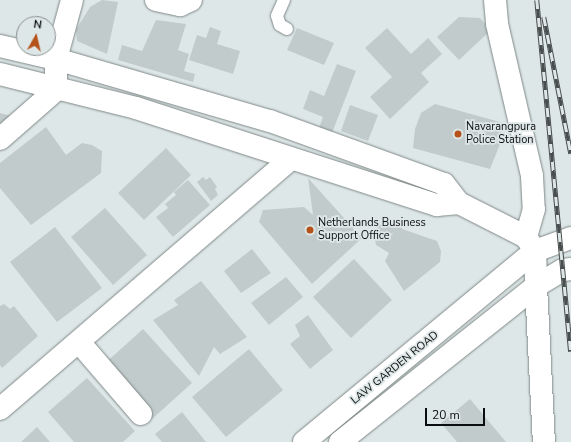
<!DOCTYPE html>
<html>
<head>
<meta charset="utf-8">
<style>
	body { margin:0 }
	#map { position:relative; width:571px; height:442px; overflow:hidden; background:#dee7e7; font-family:"Nunito Sans",sans-serif }
	div>[style] { position:absolute }
	[style*='--x'] { left:calc(var(--x)*1px); top:calc(var(--y)*1px); width:calc(var(--w)*1px); rotate:calc(var(--a)*1deg) }
	.building>* { inset:0; background:#c2cbcb }
	.roads { filter:drop-shadow(0 0 1px #7f8887) drop-shadow(0 0 1px #7f8887) }
	.service>* { height:12px; margin:-6px; padding:0 6px; transform-origin:6px; border-radius:6px; background:#fff }
	.minor>* { height:22px; margin:-11px; padding:0 11px; transform-origin:11px; border-radius:11px; background:#fff }
	.tertiary>* { height:22px; margin:-11px; padding:0 11px; transform-origin:11px; border-radius:11px; background:#fff }
	.secondary>* { height:22px; margin:-11px; padding:0 11px; transform-origin:11px; border-radius:11px; background:#fff }
	.rail>* { height:4.5px; margin-top:-2.25px; transform-origin:0; background:repeating-linear-gradient(90deg,#dee7e7 0 9px,#484d4d 0 18px); box-sizing:border-box; border-block:1px solid #484d4d }
	.dots>* { width:11px; height:11px; translate:-50% -50%; box-sizing:border-box; border:2px solid #dee7e7; border-radius:50% }
	span { translate:-50% -50%; white-space:nowrap; text-align:center; line-height:1.15; -webkit-text-stroke:3.5px #dee7e7; paint-order:stroke }
	.poi-label { font-size:11px; color:#0b0e0e }
	.left { translate:0 -50%; text-align:left }
	.street-label { font-size:11px; color:#0b0e0e }
	.north { position:absolute; left:16px; top:16px; width:40px; height:40px; box-sizing:border-box; background:#dee7e7; border:1px solid #8a9090; border-radius:50%; rotate:8deg; font-size:11px; font-weight:700; line-height:16px; text-align:center; color:#0b0e0e }
	.north::after { content:''; display:block; margin:auto; width:14px; height:18px; background:#b5521a; clip-path:polygon(50% 0,100% 100%,50% 72%,0 100%) }
	.scale { position:absolute; left:425px; top:408px; width:60px; height:18px; box-sizing:border-box; border:2px solid #0b0e0e; border-top:0; padding-left:5px; font-size:12px; line-height:14px; white-space:nowrap; color:#0b0e0e; -webkit-text-stroke:3px #dee7e7; paint-order:stroke }
</style>
</head>
<body>
<div id="map">
	<div class="building">
		<i style="clip-path:polygon(102px 0,118px 2px,107px 54px,77px 41px,76px 30px,90px 7px)"></i>
		<i style="clip-path:polygon(459px 17px,480px 18px,491px 30px,459px 60px,437px 37px)"></i>
		<i style="clip-path:polygon(156px 20px,186px 24px,178px 50px,189px 54px,184px 71px,195px 74px,193px 82px,118px 60px,122px 45px,142px 51px)"></i>
		<i style="clip-path:polygon(210px 27px,221px 31px,217px 44px,240px 51px,233px 74px,189px 60px,197px 35px,206px 38px)"></i>
		<i style="clip-path:polygon(297px 28px,334px 43px,324px 65px,287px 50px)"></i>
		<i style="clip-path:polygon(387px 28px,411px 54px,428px 38px,442px 54px,421px 73px,429px 82px,390px 119px,370px 97px,392px 77px,365px 48px)"></i>
		<i style="clip-path:polygon(337px 64px,356px 71px,332px 133px,319px 128px,323px 117px,303px 109px,310px 90px,324px 96px)"></i>
		<i style="clip-path:polygon(435px 104px,500px 122px,502px 139px,490px 169px,413px 148px,415px 129px,421px 113px)"></i>
		<i style="clip-path:polygon(350px 105px,378px 115px,368px 141px,341px 131px)"></i>
		<i style="clip-path:polygon(0 113px,15px 117px,0 131px)"></i>
		<i style="clip-path:polygon(46px 127px,66px 155px,82px 143px,92px 145px,102px 151px,101px 173px,31px 225px,0 188px,0 163px)"></i>
		<i style="clip-path:polygon(166px 148px,191px 175px,144px 220px,118px 193px)"></i>
		<i style="clip-path:polygon(203px 177px,206px 180px,210px 177px,217px 187px,215px 189px,218px 195px,211px 201px,197px 182px)"></i>
		<i style="clip-path:polygon(308px 178px,362px 238px,312px 284px,259px 222px,263px 210px,304px 207px,313px 215px)"></i>
		<i style="clip-path:polygon(188px 180px,210px 205px,173px 237px,156px 217px,168px 208px,165px 204px,176px 195px,174px 192px)"></i>
		<i style="clip-path:polygon(105px 208px,147px 255px,113px 285px,71px 237px)"></i>
		<i style="clip-path:polygon(383px 223px,402px 225px,402px 229px,437px 241px,441px 251px,440px 262px,404px 291px,385px 261px,389px 253px,376px 245px,374px 235px,377px 227px)"></i>
		<i style="clip-path:polygon(55px 227px,102px 288px,57px 322px,10px 262px)"></i>
		<i style="clip-path:polygon(252px 249px,271px 273px,241px 293px,224px 271px)"></i>
		<i style="clip-path:polygon(354px 259px,392px 300px,351px 338px,313px 297px)"></i>
		<i style="clip-path:polygon(286px 277px,303px 297px,269px 325px,251px 303px)"></i>
		<i style="clip-path:polygon(201px 281px,247px 337px,220px 354px,214px 347px,199px 376px,153px 320px,178px 305px,174px 300px)"></i>
		<i style="clip-path:polygon(4px 304px,10px 309px,14px 306px,38px 336px,2px 368px,0 365px,0 306px)"></i>
		<i style="clip-path:polygon(308px 315px,333px 350px,310px 369px,290px 344px,300px 336px,295px 325px)"></i>
		<i style="clip-path:polygon(143px 329px,192px 383px,152px 419px,103px 365px)"></i>
		<i style="clip-path:polygon(249px 349px,283px 390px,226px 437px,192px 397px)"></i>
		<i style="clip-path:polygon(87px 378px,135px 431px,123px 442px,74px 442px,48px 412px)"></i>
		<i style="clip-path:polygon(470px 399px,506px 442px,457px 442px,441px 423px)"></i>
		<i style="clip-path:polygon(182px 412px,206px 442px,162px 442px,155px 434px)"></i>
		<i style="clip-path:polygon(37px 427px,50px 442px,21px 442px)"></i>
	</div>
	<div class="roads">
		<div class="service">
			<i style="--x:284;--y:0;--w:17;--a:114"></i>
			<i style="--x:277;--y:16;--w:9;--a:72"></i>
			<i style="--x:280;--y:25;--w:8;--a:30"></i>
		</div>
		<div class="minor">
			<i style="--x:156;--y:0;--w:25;--a:12"></i>
			<i style="--x:180;--y:5;--w:12;--a:-24"></i>
			<i style="--x:0;--y:139;--w:74;--a:-41.2"></i>
			<i style="--x:56;--y:90;--w:31;--a:-90"></i>
			<i style="--x:56;--y:59;--w:61;--a:-74.8"></i>
			<i style="--x:79;--y:342;--w:95;--a:49.3"></i>
			<i style="--x:0;--y:409;--w:384;--a:-40.7"></i>
		</div>
		<div class="tertiary">
			<i style="--x:495;--y:0;--w:24;--a:85"></i>
			<i style="--x:497;--y:24;--w:156;--a:77"></i>
			<i style="--x:532;--y:176;--w:33;--a:87"></i>
			<i style="--x:534;--y:209;--w:29;--a:106"></i>
			<i style="--x:536;--y:286;--w:156;--a:87.1"></i>
		</div>
		<div class="secondary">
			<i style="--x:0;--y:46;--w:57;--a:13.1"></i>
			<i style="--x:56;--y:59;--w:223;--a:16.2"></i>
			<i style="--x:270;--y:121;--w:185;--a:19.9"></i>
			<i style="--x:444;--y:184;--w:24;--a:52"></i>
			<i style="--x:459;--y:203;--w:75;--a:26.9"></i>
			<i style="--x:526;--y:237;--w:17;--a:57"></i>
			<i style="--x:535;--y:251;--w:35;--a:88"></i>
			<i style="--x:0;--y:74;--w:140;--a:14"></i>
			<i style="--x:136;--y:108;--w:316;--a:17.9"></i>
			<i style="--x:437;--y:205;--w:22;--a:-5"></i>
			<i style="--x:304;--y:442;--w:300;--a:-39.6"></i>
			<i style="--x:535;--y:251;--w:38;--a:-20"></i>
			<i style="--x:340;--y:442;--w:251;--a:-38.5"></i>
			<i style="--x:536;--y:286;--w:31;--a:-31"></i>
			<i style="--x:563;--y:270;--w:8;--a:-7"></i>
		</div>
	</div>
	<div class="rail">
		<i style="--x:537;--y:0;--w:353;--a:84.5"></i>
		<i style="--x:544;--y:17;--w:139;--a:78.8"></i>
	</div>
	<div class="dots">
		<i style="left:458px;top:134px;background:#b5521a"></i>
		<i style="left:310px;top:230px;background:#b5521a"></i>
	</div>
	<div class="poi-label">
		<span class="left" style="left:466px;top:134px">Navarangpura<br>Police Station</span>
		<span class="left" style="left:318px;top:230px">Netherlands Business<br>Support Office</span>
	</div>
	<div class="street-label">
		<span style="left:395px;top:368px;rotate:-39deg">LAW GARDEN ROAD</span>
	</div>
	<div class="north">N</div>
	<div class="scale">20 m</div>
</div>
</body>
</html>
